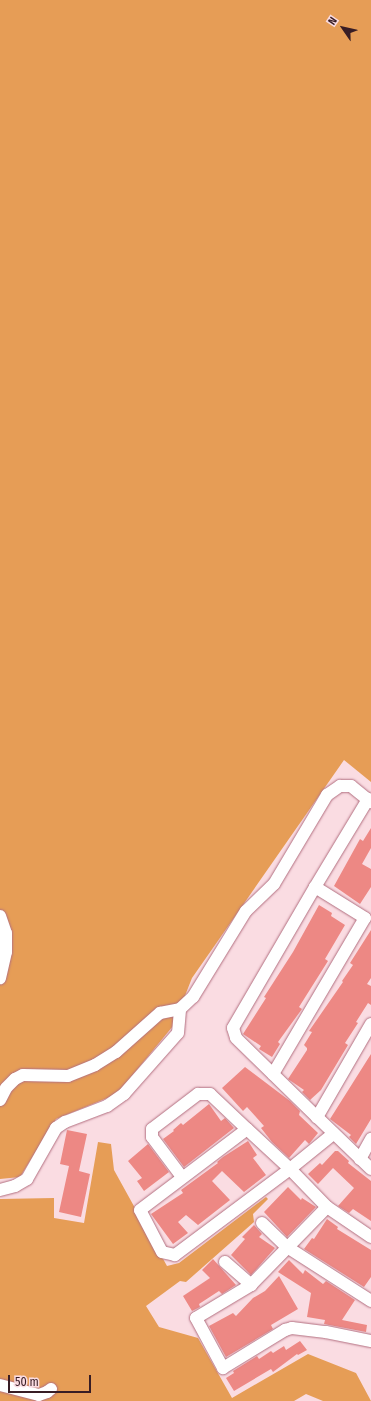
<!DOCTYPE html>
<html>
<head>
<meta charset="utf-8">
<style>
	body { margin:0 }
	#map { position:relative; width:371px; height:1401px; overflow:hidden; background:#fadce2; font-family:"Fira Sans Condensed",sans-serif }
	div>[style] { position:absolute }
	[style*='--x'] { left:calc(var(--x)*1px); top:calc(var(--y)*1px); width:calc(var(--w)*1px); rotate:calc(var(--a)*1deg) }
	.forest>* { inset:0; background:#e69d56 }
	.building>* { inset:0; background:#ed8884 }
	.roads { filter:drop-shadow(0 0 1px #b26f80) drop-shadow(0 0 1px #b26f80) }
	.minor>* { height:12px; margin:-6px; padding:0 6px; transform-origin:6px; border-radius:6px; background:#fff }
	span { translate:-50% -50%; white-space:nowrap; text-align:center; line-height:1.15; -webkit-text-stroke:3px #fadce2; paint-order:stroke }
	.north { position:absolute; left:323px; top:8px; width:40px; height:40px; -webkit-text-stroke:3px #fadce2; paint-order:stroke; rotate:304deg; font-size:11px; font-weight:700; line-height:16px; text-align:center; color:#381d25 }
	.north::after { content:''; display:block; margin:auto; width:14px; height:18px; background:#381d25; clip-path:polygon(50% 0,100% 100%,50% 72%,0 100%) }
	.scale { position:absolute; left:8px; top:1375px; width:83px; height:18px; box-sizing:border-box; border:2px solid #381d25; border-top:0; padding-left:5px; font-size:12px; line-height:14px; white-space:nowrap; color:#381d25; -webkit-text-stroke:3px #fadce2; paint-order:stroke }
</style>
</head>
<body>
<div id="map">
	<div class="forest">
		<i style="clip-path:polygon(0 0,371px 0,371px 782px,344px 760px,192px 978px,173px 1026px,117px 1094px,56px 1119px,20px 1177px,0 1179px)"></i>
		<i style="clip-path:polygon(98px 1142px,111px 1144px,114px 1170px,167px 1266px,179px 1263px,266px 1197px,268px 1199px,253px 1214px,254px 1222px,186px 1282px,180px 1281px,146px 1306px,159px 1327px,198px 1338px,232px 1398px,308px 1354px,356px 1373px,371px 1401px,323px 1401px,306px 1394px,294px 1401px,0 1401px,0 1199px,54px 1198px,54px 1218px,84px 1223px)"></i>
	</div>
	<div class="building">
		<i style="clip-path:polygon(371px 828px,371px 848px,362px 864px,371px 869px,371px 887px,360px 904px,334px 886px,360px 839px,363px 841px)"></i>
		<i style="clip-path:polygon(319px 905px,332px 913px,331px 916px,345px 925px,325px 959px,328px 961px,299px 1007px,302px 1009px,278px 1042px,280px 1044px,272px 1057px,259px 1049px,261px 1046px,243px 1034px,266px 998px,264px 997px,293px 952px)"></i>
		<i style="clip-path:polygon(371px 930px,371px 978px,367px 984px,371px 986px,371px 1005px,368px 1003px,356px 1022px,358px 1023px,345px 1043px,348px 1045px,321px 1090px,310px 1100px,302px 1092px,304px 1090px,288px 1079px,307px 1050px,307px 1048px,304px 1045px,312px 1032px,309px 1031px,343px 982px,342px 981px,353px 965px,350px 963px)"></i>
		<i style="clip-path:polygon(371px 1054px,371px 1119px,356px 1144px,349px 1137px,351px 1135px,330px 1119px)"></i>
		<i style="clip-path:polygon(245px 1067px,290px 1101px,300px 1111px,299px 1115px,318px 1133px,309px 1144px,305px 1140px,289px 1158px,272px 1142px,261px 1128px,264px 1126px,247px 1107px,243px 1111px,222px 1088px)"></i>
		<i style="clip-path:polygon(209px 1104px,221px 1121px,225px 1118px,234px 1128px,184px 1167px,163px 1139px,174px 1131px,173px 1130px,181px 1123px,183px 1125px)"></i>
		<i style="clip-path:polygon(67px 1130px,87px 1134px,79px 1171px,90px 1174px,81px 1217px,59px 1212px,69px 1166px,60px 1164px)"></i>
		<i style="clip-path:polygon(248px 1141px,257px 1155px,253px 1158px,266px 1175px,244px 1192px,222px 1171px,212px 1181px,230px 1200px,198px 1225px,186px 1215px,178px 1222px,188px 1233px,173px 1244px,151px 1214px,183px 1193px,181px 1190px,218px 1163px,217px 1162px,223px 1157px)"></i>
		<i style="clip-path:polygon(148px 1144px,169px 1172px,144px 1191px,137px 1181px,142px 1178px,128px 1161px)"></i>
		<i style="clip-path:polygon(335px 1151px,338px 1151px,349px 1161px,348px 1163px,371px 1181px,371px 1221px,353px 1209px,349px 1213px,338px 1206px,354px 1188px,333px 1168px,318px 1184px,308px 1174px,320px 1163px,322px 1165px)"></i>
		<i style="clip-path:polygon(288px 1187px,301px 1200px,302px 1198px,316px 1207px,287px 1237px,264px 1212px)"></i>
		<i style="clip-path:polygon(327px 1219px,338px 1227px,337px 1229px,371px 1250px,371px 1277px,364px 1287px,304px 1249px,312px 1238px,314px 1239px)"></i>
		<i style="clip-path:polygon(254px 1225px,262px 1234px,259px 1237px,275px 1248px,251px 1275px,231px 1255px,245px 1239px,242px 1237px)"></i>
		<i style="clip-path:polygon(213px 1259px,236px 1285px,222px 1294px,219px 1291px,199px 1304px,200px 1307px,192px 1311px,183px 1296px,210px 1278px,202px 1270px)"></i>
		<i style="clip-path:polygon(289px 1260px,303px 1274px,305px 1270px,323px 1284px,326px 1281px,355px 1300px,342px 1320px,367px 1325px,366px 1332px,324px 1324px,325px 1320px,307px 1317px,311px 1293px,278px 1272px)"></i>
		<i style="clip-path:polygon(279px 1276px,298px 1309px,271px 1325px,273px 1329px,226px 1357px,209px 1326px,233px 1313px,236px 1316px,253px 1298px,265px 1291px)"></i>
		<i style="clip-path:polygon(300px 1341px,307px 1350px,298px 1355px,297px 1354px,273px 1372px,271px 1369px,234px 1391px,226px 1378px,234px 1373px,233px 1371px,257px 1356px,259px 1359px,271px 1351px,273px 1353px,284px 1346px,286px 1350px)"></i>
	</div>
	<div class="roads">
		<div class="minor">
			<i style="--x:315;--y:887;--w:163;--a:120.2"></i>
			<i style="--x:233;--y:1028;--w:10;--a:73"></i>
			<i style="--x:236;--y:1038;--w:113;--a:44.3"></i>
			<i style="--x:0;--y:916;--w:18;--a:71"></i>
			<i style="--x:6;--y:933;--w:19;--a:90"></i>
			<i style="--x:6;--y:952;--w:27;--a:103"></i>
			<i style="--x:371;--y:1024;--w:108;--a:120.1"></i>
			<i style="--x:317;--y:1117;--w:75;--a:43.9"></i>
			<i style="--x:273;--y:1074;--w:181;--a:-59.5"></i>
			<i style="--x:365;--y:918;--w:59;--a:-148.2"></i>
			<i style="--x:315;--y:887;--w:103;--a:-58.9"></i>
			<i style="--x:0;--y:1100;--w:13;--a:-63"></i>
			<i style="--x:6;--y:1088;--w:13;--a:-45"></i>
			<i style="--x:15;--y:1079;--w:9;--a:-27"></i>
			<i style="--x:23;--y:1075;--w:45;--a:1.3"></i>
			<i style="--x:68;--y:1076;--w:29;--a:-22"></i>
			<i style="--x:95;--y:1065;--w:25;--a:-32"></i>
			<i style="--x:116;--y:1052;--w:59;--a:-41.6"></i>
			<i style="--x:160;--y:1013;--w:20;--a:-11"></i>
			<i style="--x:180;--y:1009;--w:18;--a:-43"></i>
			<i style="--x:193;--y:997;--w:101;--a:-58.4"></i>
			<i style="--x:246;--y:911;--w:39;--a:-44"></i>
			<i style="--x:274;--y:884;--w:104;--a:-59.2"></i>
			<i style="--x:327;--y:795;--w:16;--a:-35"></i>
			<i style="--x:340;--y:786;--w:11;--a:0"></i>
			<i style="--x:351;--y:786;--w:26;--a:39"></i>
			<i style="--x:333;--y:1134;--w:55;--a:140.9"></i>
			<i style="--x:290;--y:1169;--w:144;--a:143.2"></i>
			<i style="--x:175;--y:1255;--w:13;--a:-167"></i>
			<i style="--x:162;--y:1252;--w:47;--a:-117.6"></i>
			<i style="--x:140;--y:1210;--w:134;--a:-37.1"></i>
			<i style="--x:247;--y:1129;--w:59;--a:42.9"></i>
			<i style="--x:290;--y:1169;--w:53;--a:45.8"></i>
			<i style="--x:327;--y:1207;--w:53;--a:34.3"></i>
			<i style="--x:360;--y:1159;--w:23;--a:-61"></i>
			<i style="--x:182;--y:1177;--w:50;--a:-126.9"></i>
			<i style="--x:152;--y:1137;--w:8;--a:-90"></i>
			<i style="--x:152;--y:1129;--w:58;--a:-37.3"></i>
			<i style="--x:198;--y:1094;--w:12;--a:0"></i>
			<i style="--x:210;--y:1094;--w:51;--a:43.4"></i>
			<i style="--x:0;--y:1190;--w:16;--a:-15"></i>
			<i style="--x:15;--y:1186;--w:14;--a:-30"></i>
			<i style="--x:27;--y:1179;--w:59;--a:-60.4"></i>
			<i style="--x:56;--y:1128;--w:11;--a:-34"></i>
			<i style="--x:65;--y:1122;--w:45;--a:-20.9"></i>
			<i style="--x:107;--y:1106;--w:21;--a:-35"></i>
			<i style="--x:124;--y:1094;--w:81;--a:-48.5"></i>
			<i style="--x:178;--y:1033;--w:24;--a:-85"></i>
			<i style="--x:327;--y:1207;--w:109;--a:134.3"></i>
			<i style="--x:251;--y:1285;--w:64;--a:149"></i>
			<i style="--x:196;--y:1318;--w:57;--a:61.6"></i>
			<i style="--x:223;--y:1368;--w:73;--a:-31.5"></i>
			<i style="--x:285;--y:1330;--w:7;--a:-16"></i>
			<i style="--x:292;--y:1328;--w:34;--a:7"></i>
			<i style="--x:326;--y:1332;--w:46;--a:11.3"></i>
			<i style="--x:262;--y:1223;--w:35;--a:44"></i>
			<i style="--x:287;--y:1247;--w:100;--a:32.7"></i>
			<i style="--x:225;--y:1262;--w:35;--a:41"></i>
			<i style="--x:0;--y:1385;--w:40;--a:14.4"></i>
			<i style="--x:39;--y:1395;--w:9;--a:-21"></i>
			<i style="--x:47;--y:1392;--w:5;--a:-37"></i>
		</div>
	</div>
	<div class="north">N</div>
	<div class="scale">50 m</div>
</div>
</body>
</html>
